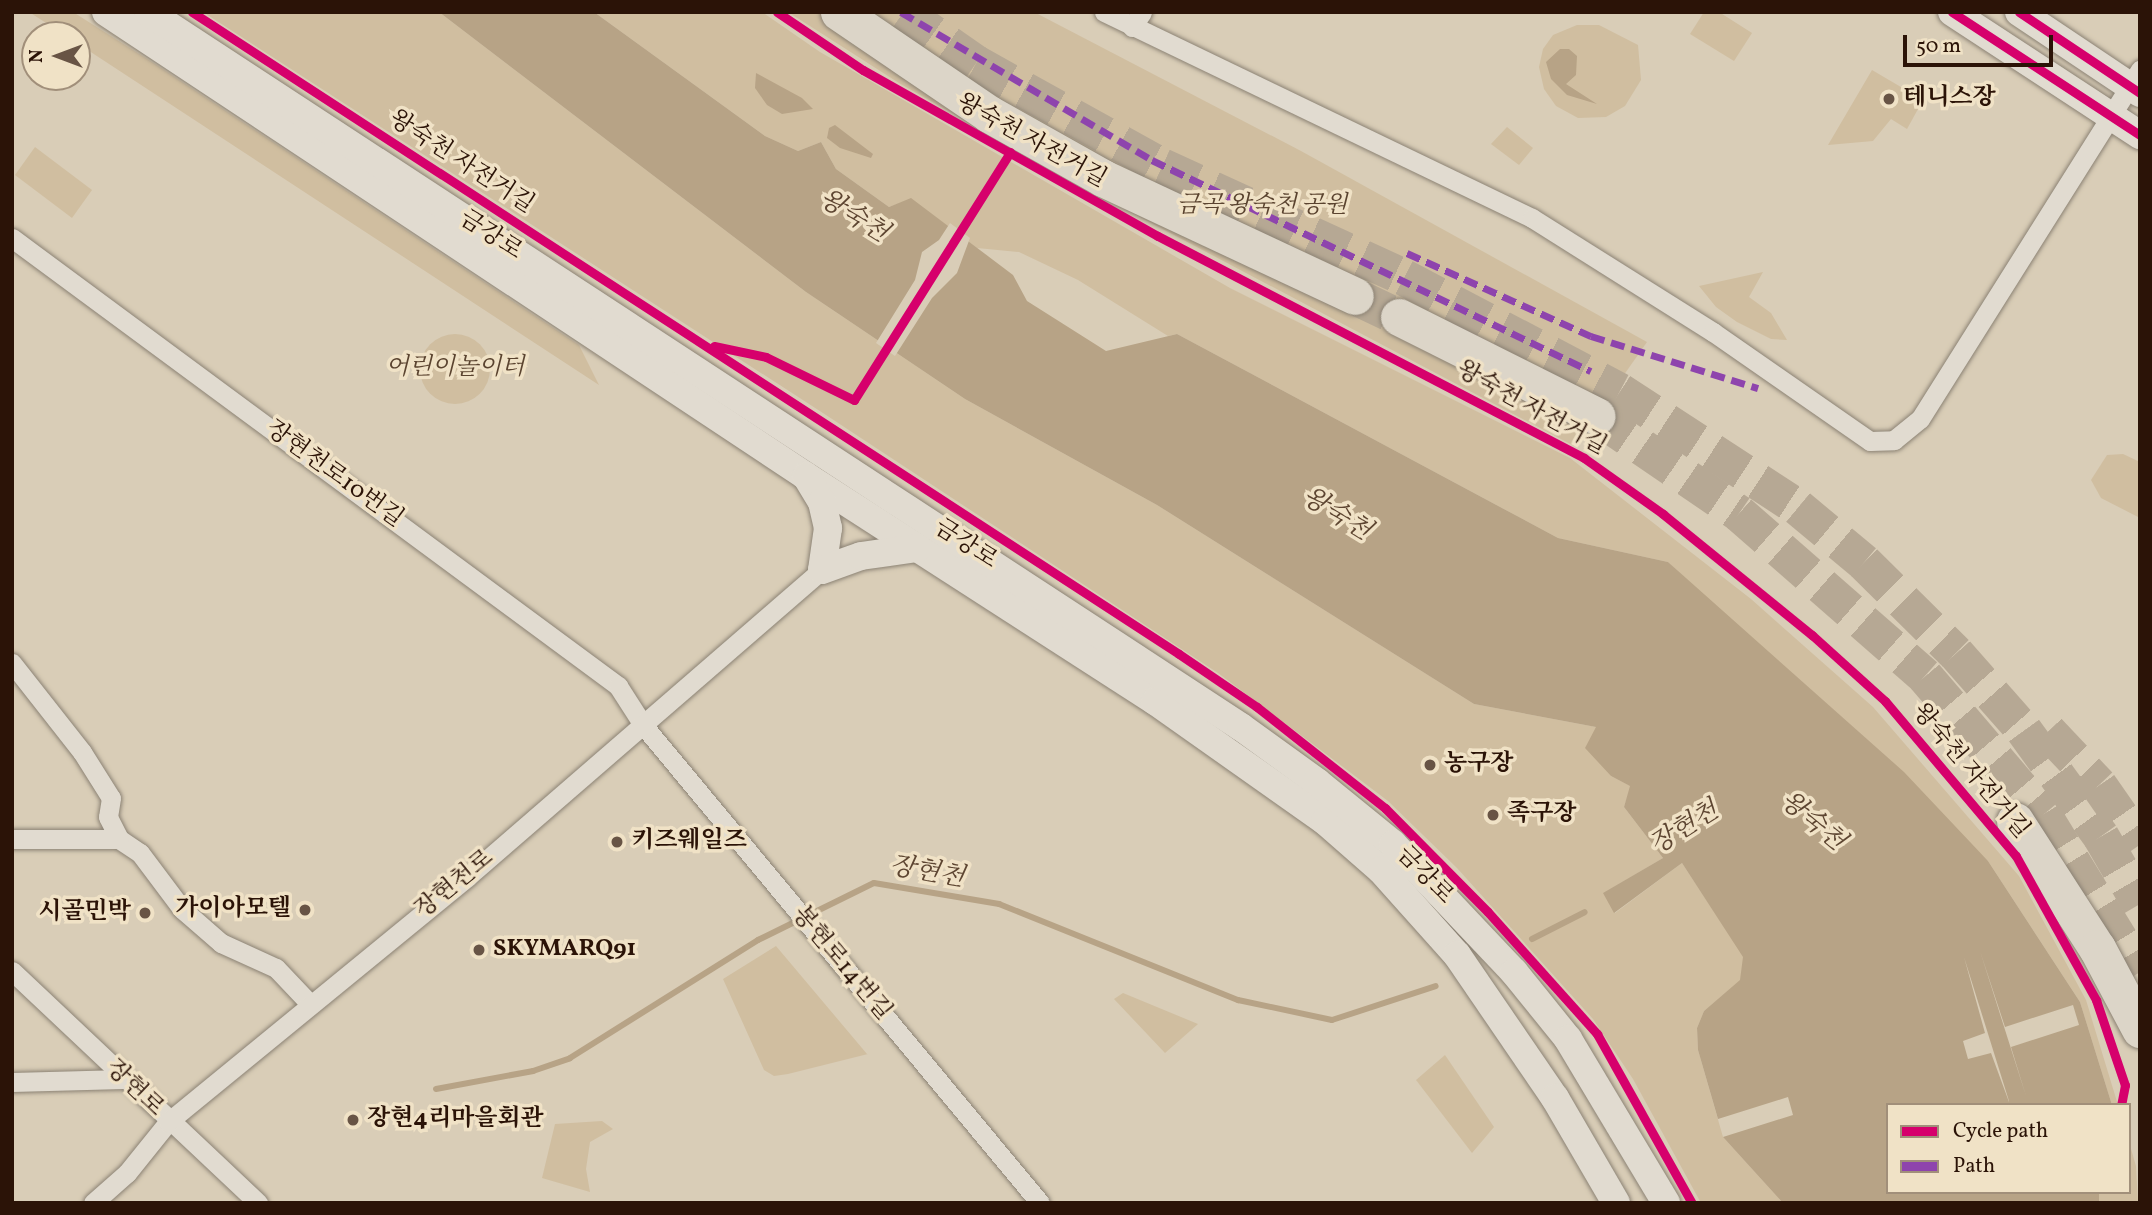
<!DOCTYPE html>
<html>
<head>
<meta charset="utf-8">
<style>
	body { margin:0 }
	#map { position:relative; width:2152px; height:1215px; overflow:hidden; background:#d9cdb7; font-family:Vollkorn,"Noto Serif KR",serif }
	div>[style] { position:absolute }
	[style*='--x'] { left:calc(var(--x)*1px); top:calc(var(--y)*1px); width:calc(var(--w)*1px); rotate:calc(var(--a)*1deg) }
	.green>* { inset:0; background:#d0bea0 }
	.round { border-radius:50% }
	.water>* { inset:0; background:#b7a386 }
	.pier>* { inset:0; background:#d9cdb7 }
	.stream>* { height:6px; margin:-3px; padding:0 3px; transform-origin:3px; border-radius:3px; background:#b7a386 }
	.highway-tunnel>* { height:37px; margin-top:-18.5px; transform-origin:0; background:repeating-linear-gradient(90deg,#b6a894 0 37px,transparent 0 55px) }
	.roads { filter:drop-shadow(0 0 2px #8b8274) drop-shadow(0 0 2px #8b8274) }
	.street>* { height:19px; margin:-9.5px; padding:0 9.5px; transform-origin:9.5px; border-radius:9.5px; background:#e1dbd0 }
	.secondary>* { height:28px; margin:-14px; padding:0 14px; transform-origin:14px; border-radius:14px; background:#e1dbd0 }
	.highway>* { height:37px; margin:-18.5px; padding:0 18.5px; transform-origin:18.5px; border-radius:18.5px; background:#dcd5c8 }
	.quiet>* { height:7px; margin-top:-3.5px; transform-origin:0; background:repeating-linear-gradient(90deg,#8e44ad 0 14px,transparent 0 21px) }
	.cycleway>* { height:9px; margin:-4.5px; padding:0 4.5px; transform-origin:4.5px; border-radius:4.5px; background:#d6006c }
	.dots>* { width:19px; height:19px; translate:-50% -50%; box-sizing:border-box; border:4px solid #f0e2c6; border-radius:50% }
	span { translate:-50% -50%; white-space:nowrap; text-align:center; line-height:1.15; -webkit-text-stroke:7px #f0e2c6; paint-order:stroke }
	.poi-label { font-size:24px; color:#2b1307; font-weight:700 }
	.left { translate:0 -50%; text-align:left }
	.right { translate:-100% -50%; text-align:right }
	.street-label { font-size:24px; color:#2b1307 }
	.park-label { font-size:24px; color:#5a432f; font-style:italic }
	.water-label { font-size:26px; color:#5d4531; font-style:italic }
	.frame { position:absolute; inset:0; border:14px solid #2b1307; pointer-events:none }
	.legend { position:absolute; left:1886px; top:1103px; width:245px; height:91px; box-sizing:border-box; background:#f0e2c6; border:2px solid #a18f7a; margin:0; padding:9px 12px; list-style:none; font-size:21px; color:#2b1307 }
	.legend li { display:flex; align-items:center; gap:14px; height:35px }
	.legend b { width:35px; border:2px solid #a18f7a }
	.north { position:absolute; left:21px; top:21px; width:70px; height:70px; box-sizing:border-box; background:#f0e2c6; border:2px solid #a18f7a; border-radius:50%; rotate:270deg; font-size:19px; font-weight:700; line-height:28px; text-align:center; color:#2b1307 }
	.north::after { content:''; display:block; margin:auto; width:24px; height:32px; background:#685445; clip-path:polygon(50% 0,100% 100%,50% 72%,0 100%) }
	.scale { position:absolute; left:1903px; top:35px; width:150px; height:32px; box-sizing:border-box; border:4px solid #2b1307; border-top:0; padding-left:9px; font-size:21px; line-height:24px; white-space:nowrap; color:#2b1307; -webkit-text-stroke:5px #f0e2c6; paint-order:stroke }
</style>
</head>
<body>
<div id="map">
	<div class="green">
		<i style="clip-path:polygon(29px 12px,73px 12px,155px 64px,579px 345px,599px 385px,77px 43px,77px 35px,65px 35px)"></i>
		<i style="clip-path:polygon(203px 12px,439px 12px,806px 292px,965px 399px,1157px 505px,1474px 704px,1596px 727px,1611px 776px,1631px 786px,1624px 807px,1663px 858px,1604px 893px,1615px 913px,1682px 863px,1744px 957px,1741px 980px,1704px 1011px,1697px 1028px,1698px 1050px,1723px 1137px,1783px 1203px,1701px 1203px,1633px 1079px,1593px 1019px,1457px 868px,1388px 801px,1322px 751px,1218px 673px,826px 415px)"></i>
		<i style="clip-path:polygon(594px 12px,762px 12px,820px 52px,1230px 288px,1570px 458px,1751px 599px,1873px 707px,2019px 876px,2086px 1000px,2118px 1105px,2112px 1105px,2080px 1002px,1988px 861px,1668px 562px,1558px 538px,1177px 334px,1168px 336px,1078px 280px,1019px 252px,977px 248px,911px 199px,889px 207px,836px 169px,821px 142px,798px 151px,765px 136px)"></i>
		<i style="clip-path:polygon(788px 12px,1034px 12px,1301px 151px,1647px 342px,1574px 446px,1066px 178px,899px 83px)"></i>
		<i style="clip-path:polygon(1704px 12px,1719px 12px,1752px 33px,1734px 61px,1690px 34px)"></i>
		<i style="clip-path:polygon(1577px 25px,1599px 25px,1638px 45px,1641px 80px,1625px 106px,1606px 117px,1578px 118px,1556px 106px,1544px 89px,1539px 67px,1543px 49px,1553px 35px)"></i>
		<i style="clip-path:polygon(1872px 70px,1923px 100px,1907px 129px,1891px 119px,1873px 141px,1828px 145px)"></i>
		<i style="clip-path:polygon(1507px 127px,1533px 148px,1519px 165px,1491px 144px)"></i>
		<i style="clip-path:polygon(35px 147px,92px 190px,72px 218px,15px 175px)"></i>
		<i style="clip-path:polygon(1763px 272px,1749px 297px,1771px 313px,1787px 340px,1771px 339px,1737px 322px,1716px 307px,1699px 286px)"></i>
		<i class="round" style="left:420px;top:334px;width:70px;height:70px"></i>
		<i style="clip-path:polygon(2123px 454px,2140px 462px,2140px 518px,2101px 498px,2091px 480px,2107px 455px)"></i>
		<i style="clip-path:polygon(776px 946px,867px 1054px,868px 1054px,788px 1074px,774px 1076px,764px 1070px,723px 979px)"></i>
		<i style="clip-path:polygon(1123px 993px,1198px 1024px,1165px 1053px,1114px 999px)"></i>
		<i style="clip-path:polygon(1445px 1055px,1494px 1127px,1472px 1153px,1416px 1080px)"></i>
		<i style="clip-path:polygon(602px 1121px,613px 1129px,590px 1142px,586px 1169px,590px 1192px,542px 1178px,555px 1124px)"></i>
		<i style="clip-path:polygon(2129px 1142px,2136px 1166px,2138px 1203px,2099px 1203px,2099px 1192px,2129px 1192px)"></i>
	</div>
	<div class="water">
		<i style="clip-path:polygon(evenodd,439px 12px,594px 12px,765px 136px,798px 151px,821px 142px,836px 169px,889px 207px,911px 198px,1013px 275px,1027px 301px,1106px 351px,1177px 334px,1558px 538px,1668px 562px,1904px 772px,1988px 861px,2080px 1002px,2112px 1105px,1888px 1105px,1888px 1192px,2099px 1192px,2099px 1203px,1783px 1203px,1723px 1137px,1793px 1115px,1788px 1097px,1718px 1119px,1698px 1050px,1697px 1028px,1704px 1011px,1740px 980px,1743px 957px,1682px 863px,1614px 913px,1603px 893px,1663px 858px,1624px 807px,1630px 786px,1611px 776px,1585px 748px,1596px 727px,1474px 704px,1157px 505px,965px 399px,806px 292px,439px 12px,1980px 951px,2005px 1027px,2073px 1005px,2079px 1025px,2011px 1047px,2026px 1096px,1980px 951px,439px 12px,1964px 957px,2009px 1101px,2009px 1102px,1991px 1053px,1968px 1059px,1963px 1041px,1985px 1033px,1964px 957px)"></i>
		<i style="clip-path:polygon(1560px 49px,1569px 49px,1577px 56px,1576px 75px,1566px 84px,1597px 104px,1567px 95px,1551px 79px,1546px 62px)"></i>
		<i style="clip-path:polygon(756px 73px,802px 98px,813px 109px,782px 114px,767px 105px,755px 88px)"></i>
		<i style="clip-path:polygon(835px 125px,873px 154px,871px 158px,840px 148px,827px 138px,829px 128px)"></i>
	</div>
	<div class="pier">
		<i style="clip-path:polygon(950px 223px,970px 238px,957px 273px,932px 298px,895px 356px,876px 343px,915px 280px,922px 252px,939px 240px)"></i>
	</div>
	<div class="stream">
		<i style="--x:1532;--y:939;--w:59;--a:-27"></i>
		<i style="--x:436;--y:1089;--w:99;--a:-10.5"></i>
		<i style="--x:533;--y:1071;--w:39;--a:-19"></i>
		<i style="--x:570;--y:1058;--w:222;--a:-32.1"></i>
		<i style="--x:758;--y:940;--w:129;--a:-26.2"></i>
		<i style="--x:874;--y:883;--w:127;--a:9.5"></i>
		<i style="--x:999;--y:904;--w:258;--a:21.9"></i>
		<i style="--x:1238;--y:1000;--w:96;--a:12"></i>
		<i style="--x:1332;--y:1020;--w:109;--a:-18.1"></i>
	</div>
	<div class="highway-tunnel">
		<i style="--x:903;--y:12;--w:89;--a:34.9"></i>
		<i style="--x:976;--y:63;--w:213;--a:29"></i>
		<i style="--x:1162;--y:166;--w:266;--a:24.6"></i>
		<i style="--x:1404;--y:277;--w:244;--a:27.8"></i>
		<i style="--x:1620;--y:391;--w:212;--a:33.1"></i>
		<i style="--x:1798;--y:507;--w:86;--a:39.8"></i>
		<i style="--x:1864;--y:562;--w:129;--a:44.7"></i>
		<i style="--x:1956;--y:653;--w:103;--a:48.6"></i>
		<i style="--x:2024;--y:730;--w:131;--a:54"></i>
		<i style="--x:2101;--y:836;--w:78;--a:59.8"></i>
		<i style="--x:1355;--y:296;--w:49;--a:25.5"></i>
		<i style="--x:1597;--y:416;--w:172;--a:34.3"></i>
		<i style="--x:1739;--y:513;--w:247;--a:41.2"></i>
		<i style="--x:1925;--y:676;--w:182;--a:49.5"></i>
		<i style="--x:2043;--y:814;--w:185;--a:58.5"></i>
		<i style="--x:2048;--y:731;--w:74;--a:46.6"></i>
		<i style="--x:2099;--y:785;--w:72;--a:55.2"></i>
	</div>
	<div class="roads">
		<div class="street">
			<i style="--x:1104;--y:12;--w:475;--a:25.7"></i>
			<i style="--x:1532;--y:218;--w:214;--a:32.2"></i>
			<i style="--x:1713;--y:332;--w:191;--a:34.8"></i>
			<i style="--x:1870;--y:441;--w:24;--a:-2"></i>
			<i style="--x:1894;--y:440;--w:33;--a:-39"></i>
			<i style="--x:1920;--y:419;--w:413;--a:-57.8"></i>
			<i style="--x:1132;--y:27;--w:18;--a:-56"></i>
			<i style="--x:12;--y:238;--w:754;--a:36.47"></i>
			<i style="--x:618;--y:686;--w:46;--a:57.3"></i>
			<i style="--x:643;--y:725;--w:621;--a:50.29"></i>
			<i style="--x:12;--y:663;--w:113;--a:51.8"></i>
			<i style="--x:82;--y:752;--w:54;--a:57.8"></i>
			<i style="--x:111;--y:798;--w:19;--a:99"></i>
			<i style="--x:108;--y:817;--w:25;--a:63"></i>
			<i style="--x:119;--y:839;--w:25;--a:34"></i>
			<i style="--x:140;--y:853;--w:70;--a:53.1"></i>
			<i style="--x:182;--y:909;--w:52;--a:41.1"></i>
			<i style="--x:221;--y:943;--w:60;--a:24.4"></i>
			<i style="--x:276;--y:968;--w:50;--a:46.6"></i>
			<i style="--x:12;--y:839;--w:107;--a:0"></i>
			<i style="--x:12;--y:971;--w:338;--a:43.3"></i>
			<i style="--x:12;--y:1082;--w:111;--a:-1.5"></i>
			<i style="--x:93;--y:1203;--w:45;--a:-41.4"></i>
			<i style="--x:127;--y:1173;--w:65;--a:-51.2"></i>
			<i style="--x:168;--y:1122;--w:387;--a:-39.3"></i>
			<i style="--x:467;--y:877;--w:469;--a:-40.9"></i>
		</div>
		<div class="secondary">
			<i style="--x:106;--y:12;--w:840;--a:33.54"></i>
			<i style="--x:806;--y:476;--w:415;--a:32.8"></i>
			<i style="--x:1155;--y:701;--w:208;--a:35.2"></i>
			<i style="--x:1325;--y:821;--w:74;--a:41.2"></i>
			<i style="--x:1381;--y:870;--w:114;--a:48.2"></i>
			<i style="--x:1457;--y:955;--w:173;--a:55.6"></i>
			<i style="--x:1555;--y:1098;--w:121;--a:59.8"></i>
			<i style="--x:148;--y:12;--w:1306;--a:33.19"></i>
			<i style="--x:1241;--y:727;--w:94;--a:35.9"></i>
			<i style="--x:1317;--y:782;--w:98;--a:39.2"></i>
			<i style="--x:1393;--y:844;--w:176;--a:46.6"></i>
			<i style="--x:1514;--y:972;--w:86;--a:51.1"></i>
			<i style="--x:1568;--y:1039;--w:191;--a:59.1"></i>
			<i style="--x:1952;--y:12;--w:225;--a:33.2"></i>
			<i style="--x:2019;--y:12;--w:146;--a:33.8"></i>
			<i style="--x:808;--y:479;--w:27;--a:59"></i>
			<i style="--x:822;--y:502;--w:27;--a:77"></i>
			<i style="--x:828;--y:528;--w:42;--a:98.1"></i>
			<i style="--x:822;--y:570;--w:41;--a:-19.7"></i>
			<i style="--x:861;--y:556;--w:57;--a:-8.1"></i>
		</div>
		<div class="highway">
			<i style="--x:839;--y:12;--w:181;--a:34.2"></i>
			<i style="--x:989;--y:114;--w:131;--a:29.3"></i>
			<i style="--x:1103;--y:178;--w:278;--a:25.1"></i>
			<i style="--x:1399;--y:317;--w:221;--a:26.6"></i>
			<i style="--x:2015;--y:821;--w:151;--a:57.2"></i>
			<i style="--x:2097;--y:948;--w:92;--a:62"></i>
		</div>
	</div>
	<div class="quiet">
		<i style="--x:901;--y:12;--w:291;--a:30.5"></i>
		<i style="--x:1152;--y:160;--w:487;--a:25.7"></i>
		<i style="--x:1407;--y:253;--w:202;--a:24.3"></i>
		<i style="--x:1591;--y:336;--w:175;--a:17.3"></i>
	</div>
	<div class="cycleway">
		<i style="--x:192;--y:12;--w:1177;--a:33.04"></i>
		<i style="--x:1179;--y:654;--w:94;--a:34.2"></i>
		<i style="--x:1257;--y:707;--w:163;--a:38.3"></i>
		<i style="--x:1385;--y:808;--w:146;--a:45.3"></i>
		<i style="--x:1488;--y:912;--w:164;--a:48.2"></i>
		<i style="--x:1597;--y:1034;--w:194;--a:60.7"></i>
		<i style="--x:777;--y:12;--w:104;--a:34"></i>
		<i style="--x:863;--y:70;--w:338;--a:29.4"></i>
		<i style="--x:1158;--y:236;--w:480;--a:27.5"></i>
		<i style="--x:1584;--y:458;--w:97;--a:35.3"></i>
		<i style="--x:1663;--y:514;--w:192;--a:39.1"></i>
		<i style="--x:1812;--y:635;--w:98;--a:42.1"></i>
		<i style="--x:1885;--y:701;--w:203;--a:49.8"></i>
		<i style="--x:2016;--y:856;--w:165;--a:60.9"></i>
		<i style="--x:2096;--y:1000;--w:90;--a:71.2"></i>
		<i style="--x:2125;--y:1085;--w:20;--a:101"></i>
		<i style="--x:1952;--y:12;--w:225;--a:33.2"></i>
		<i style="--x:2019;--y:12;--w:146;--a:33.8"></i>
		<i style="--x:714;--y:346;--w:53;--a:11.9"></i>
		<i style="--x:766;--y:357;--w:98;--a:26"></i>
		<i style="--x:854;--y:400;--w:293;--a:-57.8"></i>
	</div>
	<div class="dots">
		<i style="left:1889px;top:99px;background:#685445"></i>
		<i style="left:1430px;top:765px;background:#685445"></i>
		<i style="left:1493px;top:815px;background:#685445"></i>
		<i style="left:617px;top:842px;background:#685445"></i>
		<i style="left:305px;top:910px;background:#685445"></i>
		<i style="left:145px;top:913px;background:#685445"></i>
		<i style="left:479px;top:950px;background:#685445"></i>
		<i style="left:353px;top:1120px;background:#685445"></i>
	</div>
	<div class="poi-label">
		<span class="left" style="left:1903px;top:99px">테니스장</span>
		<span class="left" style="left:1444px;top:765px">농구장</span>
		<span class="left" style="left:1507px;top:815px">족구장</span>
		<span class="left" style="left:631px;top:842px">키즈웨일즈</span>
		<span class="right" style="left:291px;top:910px">가이아모텔</span>
		<span class="right" style="left:131px;top:913px">시골민박</span>
		<span class="left" style="left:493px;top:950px">SKYMARQ91</span>
		<span class="left" style="left:367px;top:1120px">장현4리마을회관</span>
	</div>
	<div class="street-label">
		<span style="left:1031px;top:142px;rotate:29deg">왕숙천 자전거길</span>
		<span style="left:461px;top:163px;rotate:33deg">왕숙천 자전거길</span>
		<span style="left:490px;top:236px;rotate:33deg">금강로</span>
		<span style="left:1531px;top:409px;rotate:29deg">왕숙천 자전거길</span>
		<span style="left:334px;top:475px;rotate:36deg">장현천로10번길</span>
		<span style="left:965px;top:545px;rotate:33deg">금강로</span>
		<span style="left:1970px;top:772px;rotate:50deg">왕숙천 자전거길</span>
		<span style="left:1424px;top:876px;rotate:46deg">금강로</span>
		<span style="left:455px;top:885px;rotate:-39deg">장현천로</span>
		<span style="left:841px;top:964px;rotate:50deg">봉현로14번길</span>
		<span style="left:134px;top:1089px;rotate:44deg">장현로</span>
	</div>
	<div class="park-label">
		<span style="left:1262px;top:207px">금곡 왕숙천 공원</span>
		<span style="left:455px;top:369px">어린이놀이터</span>
	</div>
	<div class="water-label">
		<span style="left:853px;top:217px;rotate:32deg">왕숙천</span>
		<span style="left:1336px;top:515px;rotate:32deg">왕숙천</span>
		<span style="left:1812px;top:822px;rotate:40deg">왕숙천</span>
		<span style="left:1685px;top:829px;rotate:-32deg">장현천</span>
		<span style="left:927px;top:873px;rotate:10deg">장현천</span>
	</div>
	<div class="frame"></div>
	<ul class="legend">
	<li><b style="height:9px;background:#d6006c"></b>Cycle path</li>
	<li><b style="height:9px;background:#8e44ad"></b>Path</li>
	</ul>
	<div class="north">N</div>
	<div class="scale">50 m</div>
</div>
</body>
</html>
